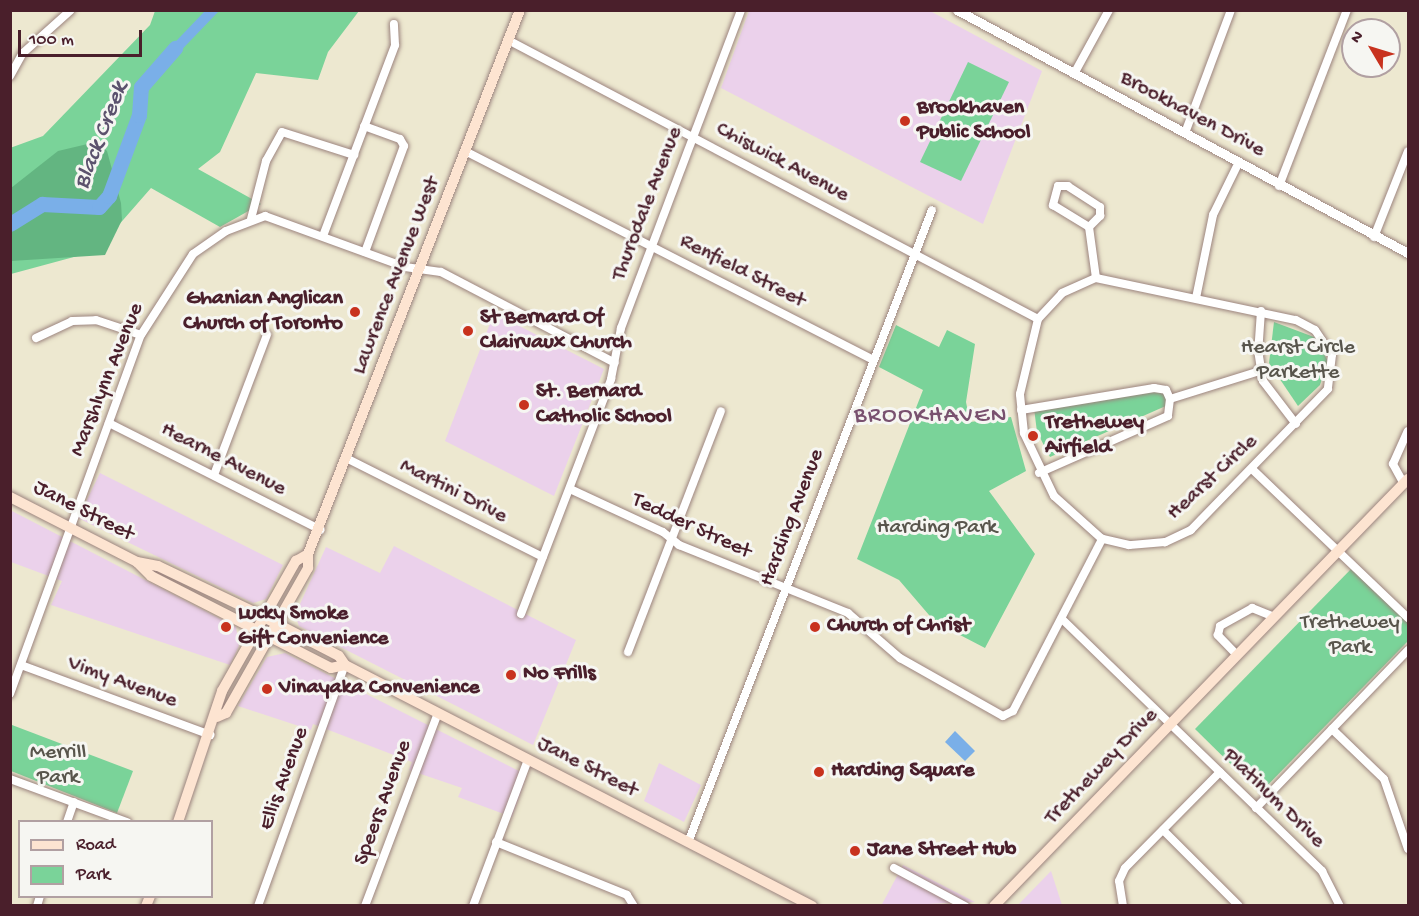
<!DOCTYPE html>
<html>
<head>
<meta charset="utf-8">
<style>
	body { margin:0 }
	#map { position:relative; width:1419px; height:916px; overflow:hidden; background:#ede8d0; font-family:"Gochi Hand",sans-serif }
	div>[style] { position:absolute }
	[style*='--x'] { left:calc(var(--x)*1px); top:calc(var(--y)*1px); width:calc(var(--w)*1px); rotate:calc(var(--a)*1deg) }
	.built>* { inset:0; background:#ebd1eb }
	.green>* { inset:0; background:#7ad399 }
	.forest>* { inset:0; background:#63b581 }
	.water>* { inset:0; background:#7aafe8 }
	.river>* { height:15px; margin:-7.5px; padding:0 7.5px; transform-origin:7.5px; border-radius:7.5px; background:#7aafe8 }
	.roads { filter:drop-shadow(0 0 2px #9c847e) drop-shadow(0 0 2px #9c847e) }
	.minor>* { height:8px; margin:-4px; padding:0 4px; transform-origin:4px; border-radius:4px; background:#fff }
	.tertiary>* { height:9px; margin:-4.5px; padding:0 4.5px; transform-origin:4.5px; border-radius:4.5px; background:#fff }
	.secondary>* { height:10px; margin:-5px; padding:0 5px; transform-origin:5px; border-radius:5px; background:#fde4d1 }
	.dots>* { width:16px; height:16px; translate:-50% -50%; box-sizing:border-box; border:3px solid #f6f6f2; border-radius:50% }
	span { translate:-50% -50%; white-space:nowrap; text-align:center; line-height:1.15; -webkit-text-stroke:6px #f6f6f2; paint-order:stroke }
	.poi-label { font-size:22px; color:#4a1f2b; font-weight:700 }
	.left { translate:0 -50%; text-align:left }
	.right { translate:-100% -50%; text-align:right }
	.street-label { font-size:22px; color:#4a1f2b }
	.park-label { font-size:22px; color:#58554c }
	.water-label { font-size:24px; color:#5b516d; font-style:italic }
	.neighbourhood-label { font-size:24px; color:#79516f; letter-spacing:1.5px }
	.frame { position:absolute; inset:0; border:12px solid #4a1f2b; pointer-events:none }
	.legend { position:absolute; left:18px; top:820px; width:195px; height:78px; box-sizing:border-box; background:#f6f6f2; border:2px solid #b1a0a2; margin:0; padding:8px 10px; list-style:none; font-size:18px; color:#4a1f2b }
	.legend li { display:flex; align-items:center; gap:12px; height:30px }
	.legend b { width:30px; border:2px solid #b1a0a2 }
	.north { position:absolute; left:1341px; top:18px; width:60px; height:60px; box-sizing:border-box; background:#f6f6f2; border:2px solid #b1a0a2; border-radius:50%; rotate:308deg; font-size:16px; font-weight:700; line-height:24px; text-align:center; color:#4a1f2b }
	.north::after { content:''; display:block; margin:auto; width:21px; height:27px; background:#c8321e; clip-path:polygon(50% 0,100% 100%,50% 72%,0 100%) }
	.scale { position:absolute; left:18px; top:30px; width:124px; height:27px; box-sizing:border-box; border:3px solid #4a1f2b; border-top:0; padding-left:8px; font-size:18px; line-height:21px; white-space:nowrap; color:#4a1f2b; -webkit-text-stroke:4px #f6f6f2; paint-order:stroke }
</style>
</head>
<body>
<div id="map">
	<div class="built">
		<i style="clip-path:polygon(749px 11px,930px 11px,1042px 71px,983px 224px,721px 88px)"></i>
		<i style="clip-path:polygon(494px 313px,604px 369px,554px 496px,445px 441px)"></i>
		<i style="clip-path:polygon(100px 473px,283px 565px,266px 599px,253px 603px,78px 518px)"></i>
		<i style="clip-path:polygon(10px 510px,236px 627px,239px 646px,230px 665px,51px 605px,62px 581px,11px 562px)"></i>
		<i style="clip-path:polygon(394px 546px,576px 640px,533px 745px,299px 626px,295px 615px,326px 547px,380px 573px)"></i>
		<i style="clip-path:polygon(285px 653px,527px 775px,512px 817px,458px 797px,462px 788px,409px 770px,412px 762px,313px 724px,311px 730px,238px 706px,267px 657px)"></i>
		<i style="clip-path:polygon(659px 763px,701px 785px,684px 822px,644px 801px)"></i>
		<i style="clip-path:polygon(903px 865px,975px 902px,881px 906px)"></i>
		<i style="clip-path:polygon(1051px 871px,1062px 905px,1018px 905px)"></i>
	</div>
	<div class="green">
		<i style="clip-path:polygon(155px 11px,359px 11px,328px 52px,318px 80px,256px 73px,220px 152px,198px 169px,261px 204px,220px 227px,151px 188px,96px 251px,11px 274px,10px 148px,43px 136px,150px 25px)"></i>
		<i style="clip-path:polygon(968px 62px,1009px 82px,961px 181px,920px 162px)"></i>
		<i style="clip-path:polygon(1274px 322px,1314px 337px,1328px 361px,1320px 385px,1298px 406px,1269px 363px)"></i>
		<i style="clip-path:polygon(896px 325px,939px 347px,947px 330px,975px 344px,966px 402px,970px 422px,1011px 417px,1026px 471px,989px 491px,1035px 554px,985px 648px,935px 622px,899px 580px,857px 559px,923px 390px,879px 367px)"></i>
		<i style="clip-path:polygon(1158px 391px,1167px 394px,1168px 405px,1050px 457px,1037px 432px,1034px 408px)"></i>
		<i style="clip-path:polygon(1352px 568px,1408px 623px,1408px 641px,1260px 793px,1195px 729px)"></i>
		<i style="clip-path:polygon(12px 725px,133px 771px,117px 813px,11px 771px)"></i>
	</div>
	<div class="forest">
		<i style="clip-path:polygon(96px 142px,107px 151px,121px 203px,122px 220px,105px 255px,11px 261px,11px 188px,58px 151px)"></i>
	</div>
	<div class="water">
		<i style="clip-path:polygon(219px 11px,166px 66px,158px 60px,204px 12px)"></i>
		<i style="clip-path:polygon(955px 731px,975px 751px,965px 761px,945px 742px)"></i>
	</div>
	<div class="river">
		<i style="--x:10;--y:224;--w:38;--a:-32"></i>
		<i style="--x:42;--y:204;--w:57;--a:3"></i>
		<i style="--x:99;--y:207;--w:15;--a:-48"></i>
		<i style="--x:109;--y:196;--w:86;--a:-69.7"></i>
		<i style="--x:139;--y:115;--w:28;--a:-86"></i>
		<i style="--x:141;--y:87;--w:52;--a:-48.9"></i>
	</div>
	<div class="roads">
		<div class="minor">
			<i style="--x:508;--y:40;--w:599;--a:27.76"></i>
			<i style="--x:1074;--y:74;--w:73;--a:-61.3"></i>
			<i style="--x:10;--y:76;--w:26;--a:-61"></i>
			<i style="--x:23;--y:53;--w:64;--a:-41.9"></i>
			<i style="--x:364;--y:126;--w:38;--a:20"></i>
			<i style="--x:400;--y:139;--w:8;--a:60"></i>
			<i style="--x:404;--y:146;--w:113;--a:110.2"></i>
			<i style="--x:1185;--y:133;--w:131;--a:-69.5"></i>
			<i style="--x:465;--y:151;--w:458;--a:27.1"></i>
			<i style="--x:1279;--y:186;--w:189;--a:-68.9"></i>
			<i style="--x:251;--y:219;--w:60;--a:-75.5"></i>
			<i style="--x:266;--y:161;--w:33;--a:-61"></i>
			<i style="--x:282;--y:132;--w:76;--a:17.7"></i>
			<i style="--x:1089;--y:227;--w:16;--a:-45"></i>
			<i style="--x:1100;--y:216;--w:9;--a:-90"></i>
			<i style="--x:1100;--y:207;--w:38;--a:-147"></i>
			<i style="--x:1068;--y:186;--w:10;--a:180"></i>
			<i style="--x:1058;--y:186;--w:20;--a:105"></i>
			<i style="--x:1053;--y:205;--w:42;--a:31.4"></i>
			<i style="--x:1089;--y:227;--w:51;--a:82.2"></i>
			<i style="--x:323;--y:236;--w:204;--a:-69.3"></i>
			<i style="--x:395;--y:45;--w:21;--a:-93"></i>
			<i style="--x:1374;--y:237;--w:92;--a:-68.4"></i>
			<i style="--x:1096;--y:278;--w:204;--a:11.9"></i>
			<i style="--x:1296;--y:320;--w:21;--a:28"></i>
			<i style="--x:1315;--y:330;--w:30;--a:56"></i>
			<i style="--x:1332;--y:355;--w:34;--a:97"></i>
			<i style="--x:1328;--y:389;--w:197;--a:134.2"></i>
			<i style="--x:1191;--y:530;--w:29;--a:155"></i>
			<i style="--x:1165;--y:542;--w:36;--a:175"></i>
			<i style="--x:1129;--y:545;--w:28;--a:-167"></i>
			<i style="--x:1102;--y:539;--w:64;--a:-138.1"></i>
			<i style="--x:1054;--y:496;--w:70;--a:-115.5"></i>
			<i style="--x:1024;--y:433;--w:39;--a:-96"></i>
			<i style="--x:1020;--y:394;--w:77;--a:-76.5"></i>
			<i style="--x:1038;--y:319;--w:35;--a:-47"></i>
			<i style="--x:1062;--y:293;--w:37;--a:-24"></i>
			<i style="--x:1196;--y:298;--w:85;--a:-78.4"></i>
			<i style="--x:1213;--y:215;--w:59;--a:-63.9"></i>
			<i style="--x:1261;--y:311;--w:39;--a:94"></i>
			<i style="--x:1258;--y:350;--w:31;--a:81"></i>
			<i style="--x:1263;--y:381;--w:54;--a:52.5"></i>
			<i style="--x:36;--y:338;--w:40;--a:-25"></i>
			<i style="--x:72;--y:321;--w:24;--a:-2"></i>
			<i style="--x:96;--y:320;--w:47;--a:18.4"></i>
			<i style="--x:1170;--y:399;--w:94;--a:-17.3"></i>
			<i style="--x:1021;--y:410;--w:135;--a:-9.4"></i>
			<i style="--x:1154;--y:388;--w:12;--a:9"></i>
			<i style="--x:1166;--y:390;--w:10;--a:66"></i>
			<i style="--x:1170;--y:399;--w:17;--a:97"></i>
			<i style="--x:1168;--y:416;--w:141;--a:156.2"></i>
			<i style="--x:109;--y:423;--w:237;--a:26.8"></i>
			<i style="--x:348;--y:459;--w:218;--a:26.7"></i>
			<i style="--x:1252;--y:469;--w:216;--a:43.7"></i>
			<i style="--x:214;--y:475;--w:150;--a:-69.3"></i>
			<i style="--x:1404;--y:484;--w:23;--a:-119"></i>
			<i style="--x:1393;--y:464;--w:36;--a:-66"></i>
			<i style="--x:570;--y:489;--w:102;--a:24.8"></i>
			<i style="--x:663;--y:532;--w:21;--a:39"></i>
			<i style="--x:679;--y:545;--w:182;--a:21.9"></i>
			<i style="--x:848;--y:613;--w:69;--a:40.9"></i>
			<i style="--x:900;--y:658;--w:118;--a:29.4"></i>
			<i style="--x:1003;--y:716;--w:11;--a:-27"></i>
			<i style="--x:1013;--y:711;--w:194;--a:-62.6"></i>
			<i style="--x:521;--y:614;--w:252;--a:-69"></i>
			<i style="--x:611;--y:379;--w:52;--a:-78.9"></i>
			<i style="--x:621;--y:328;--w:340;--a:-69.3"></i>
			<i style="--x:1063;--y:620;--w:361;--a:44.1"></i>
			<i style="--x:1322;--y:871;--w:39;--a:63"></i>
			<i style="--x:628;--y:652;--w:258;--a:-68.9"></i>
			<i style="--x:1237;--y:655;--w:28;--a:-134"></i>
			<i style="--x:1218;--y:635;--w:9;--a:-77"></i>
			<i style="--x:1220;--y:626;--w:37;--a:-29"></i>
			<i style="--x:1252;--y:608;--w:24;--a:22"></i>
			<i style="--x:21;--y:665;--w:202;--a:20.3"></i>
			<i style="--x:10;--y:694;--w:382;--a:-70"></i>
			<i style="--x:141;--y:335;--w:96;--a:-57.3"></i>
			<i style="--x:193;--y:254;--w:40;--a:-34.9"></i>
			<i style="--x:226;--y:231;--w:42;--a:-21"></i>
			<i style="--x:265;--y:216;--w:149;--a:20"></i>
			<i style="--x:405;--y:267;--w:36;--a:8"></i>
			<i style="--x:441;--y:272;--w:196;--a:27.6"></i>
			<i style="--x:1332;--y:729;--w:72;--a:43.9"></i>
			<i style="--x:1384;--y:779;--w:74;--a:71.1"></i>
			<i style="--x:10;--y:779;--w:125;--a:20.2"></i>
			<i style="--x:1256;--y:808;--w:219;--a:-46.1"></i>
			<i style="--x:67;--y:822;--w:21;--a:-71"></i>
			<i style="--x:1163;--y:830;--w:107;--a:45"></i>
			<i style="--x:689;--y:840;--w:675;--a:-68.91"></i>
			<i style="--x:496;--y:842;--w:141;--a:22"></i>
			<i style="--x:627;--y:895;--w:13;--a:58"></i>
			<i style="--x:894;--y:868;--w:81;--a:28.2"></i>
			<i style="--x:37;--y:906;--w:10;--a:-73"></i>
			<i style="--x:258;--y:906;--w:256;--a:-70.2"></i>
			<i style="--x:365;--y:906;--w:206;--a:-69.3"></i>
			<i style="--x:473;--y:906;--w:156;--a:-69.4"></i>
			<i style="--x:1123;--y:906;--w:25;--a:-99"></i>
			<i style="--x:1119;--y:881;--w:14;--a:-65"></i>
			<i style="--x:1125;--y:868;--w:135;--a:-45.3"></i>
		</div>
		<div class="tertiary">
			<i style="--x:957;--y:10;--w:512;--a:28.32"></i>
		</div>
		<div class="secondary">
			<i style="--x:10;--y:497;--w:143;--a:27.1"></i>
			<i style="--x:137;--y:562;--w:21;--a:11"></i>
			<i style="--x:158;--y:566;--w:109;--a:25.6"></i>
			<i style="--x:256;--y:613;--w:93;--a:27.4"></i>
			<i style="--x:339;--y:656;--w:11;--a:56"></i>
			<i style="--x:345;--y:665;--w:526;--a:27.3"></i>
			<i style="--x:138;--y:563;--w:18;--a:45"></i>
			<i style="--x:151;--y:576;--w:202;--a:27.1"></i>
			<i style="--x:331;--y:668;--w:14;--a:-12"></i>
			<i style="--x:217;--y:717;--w:10;--a:-24"></i>
			<i style="--x:226;--y:713;--w:167;--a:-60.5"></i>
			<i style="--x:308;--y:568;--w:14;--a:-90"></i>
			<i style="--x:308;--y:554;--w:584;--a:-68.71"></i>
			<i style="--x:178;--y:822;--w:138;--a:-71.4"></i>
			<i style="--x:222;--y:691;--w:150;--a:-60.4"></i>
			<i style="--x:296;--y:561;--w:14;--a:-30"></i>
			<i style="--x:146;--y:906;--w:11;--a:-68"></i>
			<i style="--x:994;--y:906;--w:595;--a:-45.89"></i>
		</div>
	</div>
	<div class="dots">
		<i style="left:905px;top:121px;background:#c8321e"></i>
		<i style="left:355px;top:312px;background:#c8321e"></i>
		<i style="left:468px;top:331px;background:#c8321e"></i>
		<i style="left:524px;top:405px;background:#c8321e"></i>
		<i style="left:1033px;top:436px;background:#c8321e"></i>
		<i style="left:226px;top:627px;background:#c8321e"></i>
		<i style="left:815px;top:627px;background:#c8321e"></i>
		<i style="left:511px;top:675px;background:#c8321e"></i>
		<i style="left:267px;top:689px;background:#c8321e"></i>
		<i style="left:819px;top:772px;background:#c8321e"></i>
		<i style="left:855px;top:851px;background:#c8321e"></i>
	</div>
	<div class="poi-label">
		<span class="left" style="left:917px;top:121px">Brookhaven<br>Public School</span>
		<span class="right" style="left:343px;top:312px">Ghanian Anglican<br>Church of Toronto</span>
		<span class="left" style="left:480px;top:331px">St Bernard Of<br>Clairvaux Church</span>
		<span class="left" style="left:536px;top:405px">St. Bernard<br>Catholic School</span>
		<span class="left" style="left:1045px;top:436px">Trethewey<br>Airfield</span>
		<span class="left" style="left:238px;top:627px">Lucky Smoke<br>Gift Convenience</span>
		<span class="left" style="left:827px;top:627px">Church of Christ</span>
		<span class="left" style="left:523px;top:675px">No Frills</span>
		<span class="left" style="left:279px;top:689px">Vinayaka Convenience</span>
		<span class="left" style="left:831px;top:772px">Harding Square</span>
		<span class="left" style="left:867px;top:851px">Jane Street Hub</span>
	</div>
	<div class="street-label">
		<span style="left:1192px;top:115px;rotate:28deg">Brookhaven Drive</span>
		<span style="left:782px;top:163px;rotate:28deg">Chiswick Avenue</span>
		<span style="left:648px;top:204px;rotate:-69deg">Thurodale Avenue</span>
		<span style="left:742px;top:272px;rotate:27deg">Renfield Street</span>
		<span style="left:397px;top:276px;rotate:-69deg">Lawrence Avenue West</span>
		<span style="left:108px;top:380px;rotate:-68deg">Marshlynn Avenue</span>
		<span style="left:223px;top:460px;rotate:27deg">Hearne Avenue</span>
		<span style="left:1213px;top:478px;rotate:-43deg">Hearst Circle</span>
		<span style="left:453px;top:492px;rotate:27deg">Martini Drive</span>
		<span style="left:83px;top:512px;rotate:27deg">Jane Street</span>
		<span style="left:793px;top:518px;rotate:-69deg">Harding Avenue</span>
		<span style="left:691px;top:527px;rotate:25deg">Tedder Street</span>
		<span style="left:122px;top:683px;rotate:20deg">Vimy Avenue</span>
		<span style="left:1102px;top:767px;rotate:-46deg">Trethewey Drive</span>
		<span style="left:587px;top:768px;rotate:27deg">Jane Street</span>
		<span style="left:285px;top:779px;rotate:-70deg">Ellis Avenue</span>
		<span style="left:1273px;top:799px;rotate:44deg">Platinum Drive</span>
		<span style="left:384px;top:803px;rotate:-70deg">Speers Avenue</span>
	</div>
	<div class="park-label">
		<span style="left:1298px;top:361px">Hearst Circle<br>Parkette</span>
		<span style="left:937px;top:529px">Harding Park</span>
		<span style="left:1350px;top:636px">Trethewey<br>Park</span>
		<span style="left:58px;top:766px">Merrill<br>Park</span>
	</div>
	<div class="water-label">
		<span style="left:102px;top:136px;rotate:-69deg">Black Creek</span>
	</div>
	<div class="neighbourhood-label">
		<span style="left:931px;top:417px">BROOKHAVEN</span>
	</div>
	<div class="frame"></div>
	<ul class="legend">
	<li><b style="height:8px;background:#fde4d1"></b>Road</li>
	<li><b style="height:16px;background:#7ad399"></b>Park</li>
	</ul>
	<div class="north">N</div>
	<div class="scale">100 m</div>
</div>
</body>
</html>
